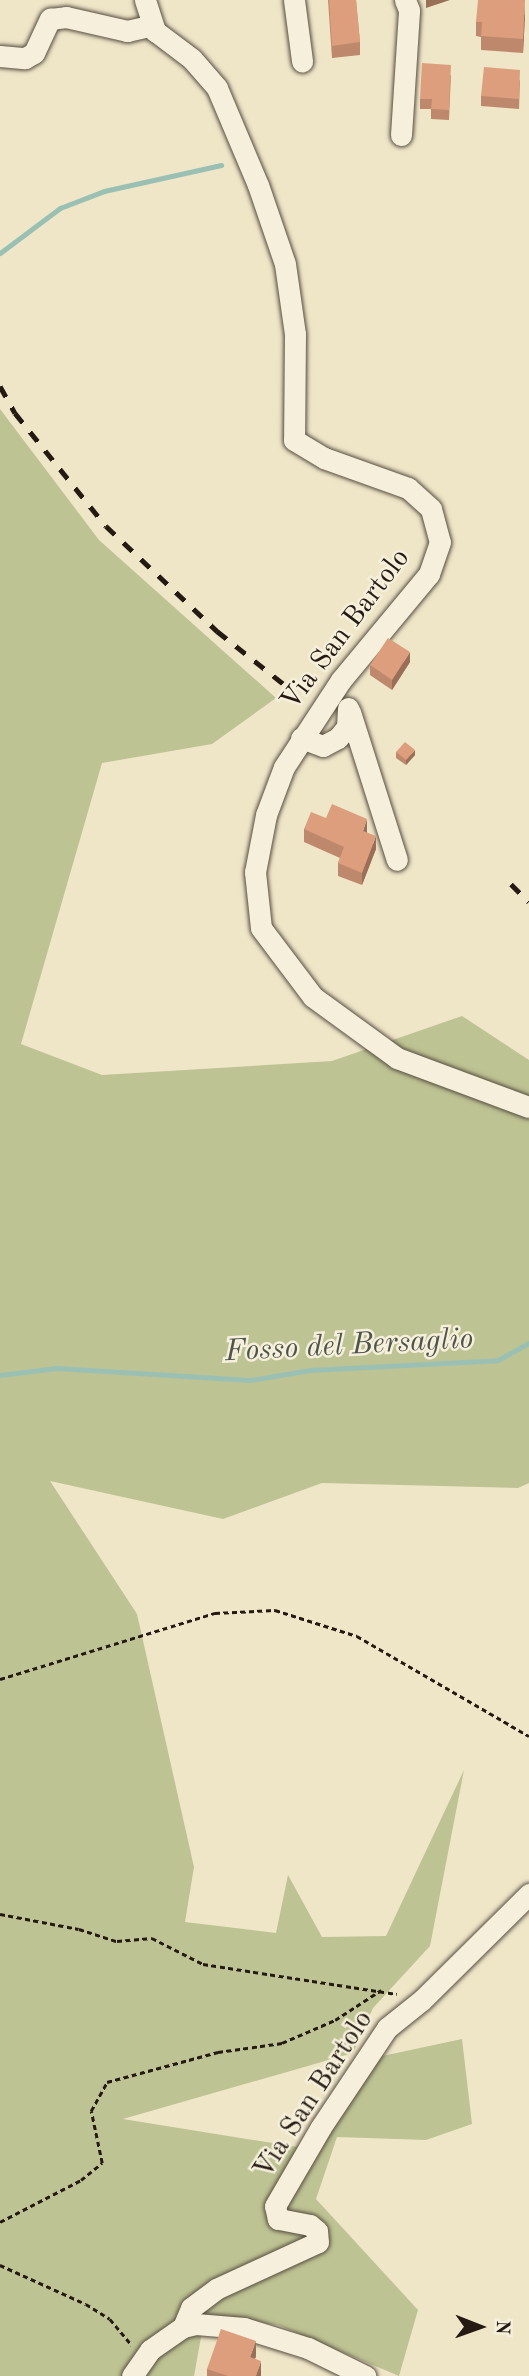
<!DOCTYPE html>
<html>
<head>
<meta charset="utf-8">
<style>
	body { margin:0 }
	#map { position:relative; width:529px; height:2376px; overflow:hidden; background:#efe6c8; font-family:"Old Standard TT",serif }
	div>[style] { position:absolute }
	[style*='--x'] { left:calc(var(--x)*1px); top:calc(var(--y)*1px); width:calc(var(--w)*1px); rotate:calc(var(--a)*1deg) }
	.green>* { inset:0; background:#bec393 }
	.stream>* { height:5px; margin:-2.5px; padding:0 2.5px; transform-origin:2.5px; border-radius:2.5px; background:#9ac0b4 }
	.path>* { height:2.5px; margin-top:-1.25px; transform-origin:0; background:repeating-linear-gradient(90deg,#241a13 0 5px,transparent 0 8.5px) }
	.roads { filter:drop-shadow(0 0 2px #574d40) drop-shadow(0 0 2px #574d40) }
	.minor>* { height:21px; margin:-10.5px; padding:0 10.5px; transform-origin:10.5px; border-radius:10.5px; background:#f5efdb }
	.rail>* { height:5px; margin-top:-2.5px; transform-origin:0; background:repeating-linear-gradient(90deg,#241a13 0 12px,transparent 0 24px) }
	.wall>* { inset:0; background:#bd886c }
	.shaded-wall>* { inset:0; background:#9a6f58 }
	.building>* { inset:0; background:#dc9e7d }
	span { translate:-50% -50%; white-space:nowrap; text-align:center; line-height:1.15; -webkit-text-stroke:5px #f5efdb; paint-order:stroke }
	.street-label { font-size:28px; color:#241a13 }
	.water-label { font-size:30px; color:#4d544b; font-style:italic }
	.north { position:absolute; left:445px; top:2292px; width:70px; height:70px; -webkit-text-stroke:5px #f5efdb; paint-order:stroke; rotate:91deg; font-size:19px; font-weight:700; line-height:28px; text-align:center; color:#241a13 }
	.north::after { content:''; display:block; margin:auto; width:24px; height:32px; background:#241a13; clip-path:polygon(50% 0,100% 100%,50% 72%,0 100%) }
</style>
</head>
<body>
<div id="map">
	<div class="green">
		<i style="clip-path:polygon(0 409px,99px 540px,276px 698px,212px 744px,102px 763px,21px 1044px,102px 1075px,332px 1061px,462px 1016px,529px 1060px,529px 1483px,518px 1488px,322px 1483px,223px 1519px,50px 1481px,137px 1614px,194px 1867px,185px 1922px,276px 1933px,288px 1875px,322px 1937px,386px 1936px,464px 1770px,430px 1946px,373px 2008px,353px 2053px,123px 2119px,297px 2147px,373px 2058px,462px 2039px,472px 2124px,426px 2140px,337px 2137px,316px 2199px,418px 2310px,399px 2376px,278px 2325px,205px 2315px,194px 2376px,0 2376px)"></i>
	</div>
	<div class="stream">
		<i style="--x:0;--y:253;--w:75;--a:-36.9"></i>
		<i style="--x:60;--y:208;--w:47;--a:-21.1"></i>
		<i style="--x:104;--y:191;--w:120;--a:-12.5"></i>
		<i style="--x:0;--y:1375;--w:57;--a:-7"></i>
		<i style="--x:57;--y:1368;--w:193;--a:3.6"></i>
		<i style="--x:250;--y:1380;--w:61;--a:-9.5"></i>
		<i style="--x:310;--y:1370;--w:188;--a:-3"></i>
		<i style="--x:498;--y:1360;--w:35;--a:-29"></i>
	</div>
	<div class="path">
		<i style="--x:0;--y:1679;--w:225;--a:-17.1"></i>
		<i style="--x:215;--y:1613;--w:60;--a:-2.9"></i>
		<i style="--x:275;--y:1610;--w:86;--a:17.6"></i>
		<i style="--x:357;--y:1636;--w:199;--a:30.2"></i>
		<i style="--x:0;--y:1914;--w:80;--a:10.8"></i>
		<i style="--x:79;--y:1929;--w:40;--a:18"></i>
		<i style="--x:117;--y:1941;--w:35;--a:-5"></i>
		<i style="--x:152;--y:1938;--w:57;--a:27"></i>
		<i style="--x:203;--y:1964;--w:196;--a:8.8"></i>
		<i style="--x:0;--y:2222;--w:91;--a:-27.4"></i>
		<i style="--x:81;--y:2180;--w:27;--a:-39"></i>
		<i style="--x:102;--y:2163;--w:53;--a:-101.9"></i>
		<i style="--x:91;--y:2111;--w:33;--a:-61"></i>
		<i style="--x:107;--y:2082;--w:115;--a:-15.1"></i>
		<i style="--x:218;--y:2052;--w:65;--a:-8"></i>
		<i style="--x:282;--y:2043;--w:58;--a:-23.5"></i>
		<i style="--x:335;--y:2020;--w:55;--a:-33.1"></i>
		<i style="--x:0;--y:2265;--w:94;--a:24.4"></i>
		<i style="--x:86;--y:2304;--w:28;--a:32"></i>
		<i style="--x:110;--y:2319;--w:34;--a:50"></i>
	</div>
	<div class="roads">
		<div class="minor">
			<i style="--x:145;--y:0;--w:33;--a:72"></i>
			<i style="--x:155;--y:31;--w:46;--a:37.1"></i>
			<i style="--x:192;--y:59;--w:38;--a:49"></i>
			<i style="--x:217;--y:88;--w:105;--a:67.1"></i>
			<i style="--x:258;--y:185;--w:83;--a:71.1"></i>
			<i style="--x:285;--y:264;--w:71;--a:81.9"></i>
			<i style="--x:295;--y:334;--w:106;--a:90.5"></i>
			<i style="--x:294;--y:440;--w:35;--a:31"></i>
			<i style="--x:324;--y:458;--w:89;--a:19.7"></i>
			<i style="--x:408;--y:488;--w:31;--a:42"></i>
			<i style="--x:431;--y:509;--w:34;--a:75"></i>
			<i style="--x:440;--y:542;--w:34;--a:109"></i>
			<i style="--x:429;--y:574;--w:138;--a:129.7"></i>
			<i style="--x:341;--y:680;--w:104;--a:123.2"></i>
			<i style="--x:284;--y:767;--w:51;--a:110.6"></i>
			<i style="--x:266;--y:815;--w:58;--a:100.9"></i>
			<i style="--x:255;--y:872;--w:56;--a:83.9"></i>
			<i style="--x:261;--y:928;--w:86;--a:53"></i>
			<i style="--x:313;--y:997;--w:104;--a:36"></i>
			<i style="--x:397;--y:1058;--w:141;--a:20.4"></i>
			<i style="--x:294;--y:0;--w:62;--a:82.5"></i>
			<i style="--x:0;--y:56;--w:25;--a:5"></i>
			<i style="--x:25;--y:58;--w:10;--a:-29"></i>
			<i style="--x:34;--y:53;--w:38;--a:-65"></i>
			<i style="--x:50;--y:19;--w:16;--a:-7"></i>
			<i style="--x:66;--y:17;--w:63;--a:12.9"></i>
			<i style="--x:127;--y:31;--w:26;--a:-13"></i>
			<i style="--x:401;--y:135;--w:125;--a:-86.3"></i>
			<i style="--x:409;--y:10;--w:11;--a:-112"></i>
			<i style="--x:350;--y:712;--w:155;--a:72.4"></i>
			<i style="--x:301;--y:738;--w:23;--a:20"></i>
			<i style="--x:323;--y:746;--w:17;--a:-28"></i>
			<i style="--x:338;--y:738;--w:14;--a:-51"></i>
			<i style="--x:347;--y:727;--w:19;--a:-87"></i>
			<i style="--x:183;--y:2327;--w:13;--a:-13"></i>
			<i style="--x:196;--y:2324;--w:48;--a:4.8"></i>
			<i style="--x:244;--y:2328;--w:67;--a:17.4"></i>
			<i style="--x:308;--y:2348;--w:64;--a:26.2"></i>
			<i style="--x:132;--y:2376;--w:32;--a:-55"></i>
			<i style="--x:150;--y:2350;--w:40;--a:-34.9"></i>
			<i style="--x:183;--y:2327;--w:21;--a:-67"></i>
			<i style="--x:191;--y:2308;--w:31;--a:-37"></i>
			<i style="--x:216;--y:2289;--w:112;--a:-24.7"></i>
			<i style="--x:318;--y:2242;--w:11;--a:-95"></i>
			<i style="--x:317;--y:2231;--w:9;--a:-139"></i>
			<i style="--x:310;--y:2225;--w:33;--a:-169"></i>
			<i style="--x:278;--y:2219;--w:13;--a:-103"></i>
			<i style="--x:275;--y:2206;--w:91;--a:-59.8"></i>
			<i style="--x:321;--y:2127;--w:119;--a:-56.3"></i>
			<i style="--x:387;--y:2028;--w:45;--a:-38.7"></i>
			<i style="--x:422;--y:2000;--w:151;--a:-44.7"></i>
		</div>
	</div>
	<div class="rail">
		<i style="--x:0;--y:386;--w:31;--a:61"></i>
		<i style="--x:15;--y:413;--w:145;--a:51.2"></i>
		<i style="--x:106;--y:526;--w:153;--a:43.4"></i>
		<i style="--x:217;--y:631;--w:93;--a:38.5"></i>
		<i style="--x:511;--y:884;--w:25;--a:45"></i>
	</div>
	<div class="wall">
		<i style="clip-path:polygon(328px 0,356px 0,360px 42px,360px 55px,332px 58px)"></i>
		<i style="clip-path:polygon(525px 15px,523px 53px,481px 50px,481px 37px,476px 36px,476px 22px)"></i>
		<i style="clip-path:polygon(451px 75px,449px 120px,431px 119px,431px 109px,420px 109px,420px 99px)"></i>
		<i style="clip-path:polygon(520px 80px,519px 109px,481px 106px,481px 96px)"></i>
		<i style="clip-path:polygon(410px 662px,392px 690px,370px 675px,370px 665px)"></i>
		<i style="clip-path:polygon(396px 752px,415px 755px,406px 765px,396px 758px)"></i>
		<i style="clip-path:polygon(326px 818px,367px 832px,376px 849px,362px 885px,338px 876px,338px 863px,340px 858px,304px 842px,304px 829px)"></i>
		<i style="clip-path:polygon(256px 2356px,255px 2359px,261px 2376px,207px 2376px,207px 2369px)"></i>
	</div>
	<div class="shaded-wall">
		<i style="clip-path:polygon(426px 0,450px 0,426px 8px)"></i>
		<i style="clip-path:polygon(525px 0,525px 15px,523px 53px,523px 39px)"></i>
		<i style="clip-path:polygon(410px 652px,410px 662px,392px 690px,392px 680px)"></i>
		<i style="clip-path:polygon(415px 750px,415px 755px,406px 765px,406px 760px)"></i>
		<i style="clip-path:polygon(367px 819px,367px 832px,363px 844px,363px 831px)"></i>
		<i style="clip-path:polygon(376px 836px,376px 849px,362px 885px,362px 873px)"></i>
		<i style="clip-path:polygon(256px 2341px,256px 2356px,250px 2372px,250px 2357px)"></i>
		<i style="clip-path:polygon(261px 2361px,261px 2376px,256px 2376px)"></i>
	</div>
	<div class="building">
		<i style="clip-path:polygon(329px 0,356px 0,360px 42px,332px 46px)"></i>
		<i style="clip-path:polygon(478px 0,525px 0,523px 39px,481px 36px,482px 22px,476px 22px)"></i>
		<i style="clip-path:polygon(422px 63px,451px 65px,449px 110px,431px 109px,432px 99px,420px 99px)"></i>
		<i style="clip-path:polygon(484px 67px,520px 70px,519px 99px,481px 96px)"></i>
		<i style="clip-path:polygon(388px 638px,410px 652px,392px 680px,370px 665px)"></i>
		<i style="clip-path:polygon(405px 742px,415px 750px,406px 760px,396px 752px)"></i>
		<i style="clip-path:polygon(332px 804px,367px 819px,363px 831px,376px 836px,362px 873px,338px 863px,344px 847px,304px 829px,311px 812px,326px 818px)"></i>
		<i style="clip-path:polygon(221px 2329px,256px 2341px,250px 2357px,261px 2361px,256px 2376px,228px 2376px,207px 2369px)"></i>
	</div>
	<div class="street-label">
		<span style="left:346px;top:630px;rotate:-53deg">Via San Bartolo</span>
		<span style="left:314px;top:2095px;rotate:-57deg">Via San Bartolo</span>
	</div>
	<div class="water-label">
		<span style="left:349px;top:1346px;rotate:-3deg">Fosso del Bersaglio</span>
	</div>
	<div class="north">N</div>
</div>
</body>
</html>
